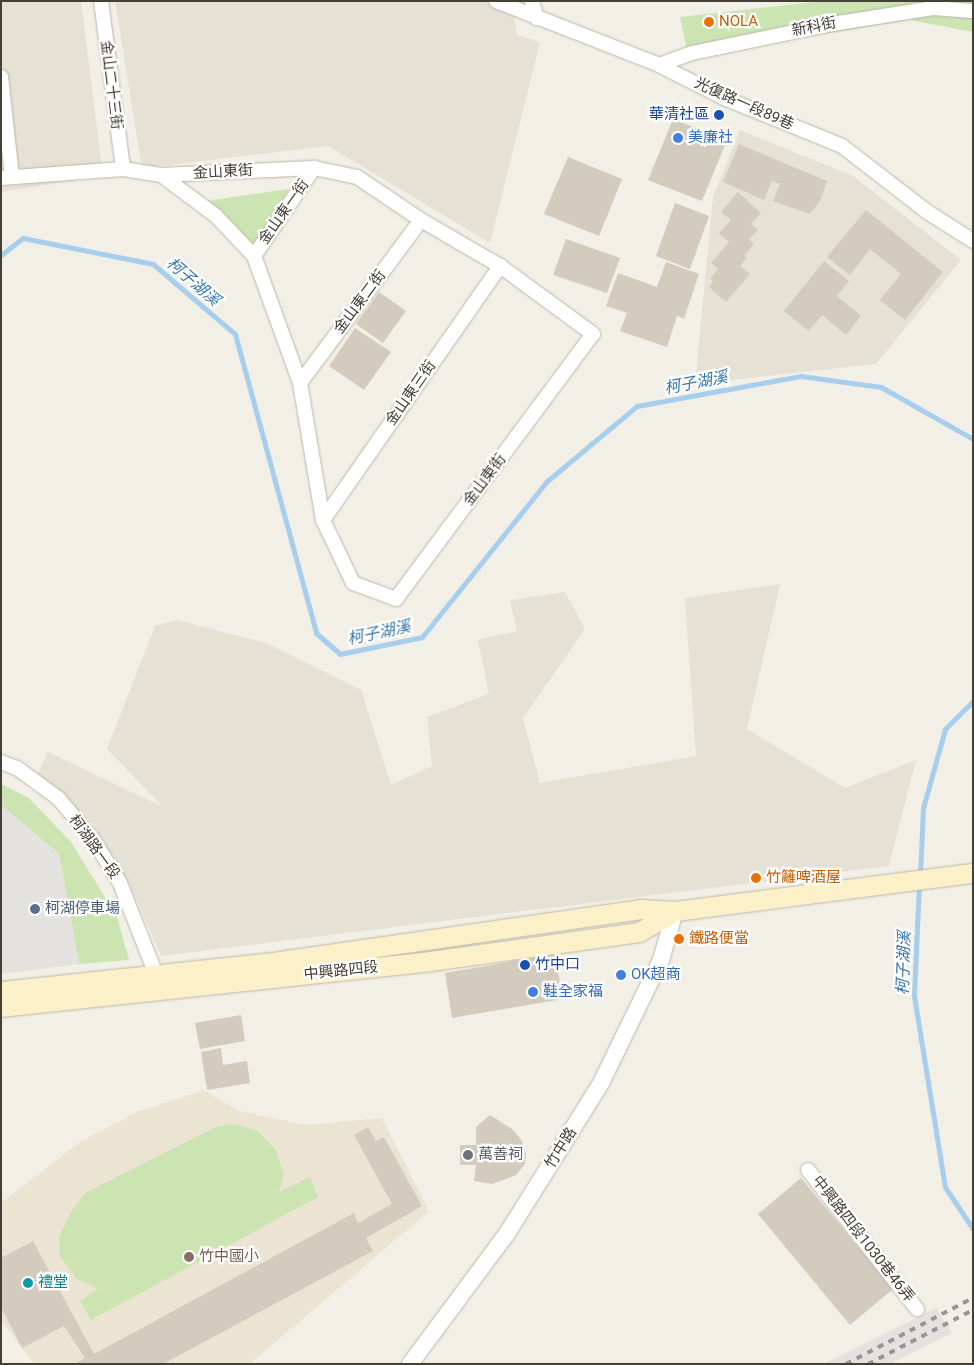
<!DOCTYPE html>
<html>
<head>
<meta charset="utf-8">
<style>
	body { margin:0 }
	#map { position:relative; width:974px; height:1365px; overflow:hidden; background:#f2efe7; font-family:Roboto,"Noto Sans TC",sans-serif }
	div>[style] { position:absolute }
	[style*='--x'] { left:calc(var(--x)*1px); top:calc(var(--y)*1px); width:calc(var(--w)*1px); rotate:calc(var(--a)*1deg) }
	.residential>* { inset:0; background:#e6e1d5 }
	.education>* { inset:0; background:#ebe4d2 }
	.green>* { inset:0; background:#cce4b2 }
	.parking>* { inset:0; background:#e4e2df }
	.stream>* { height:5px; margin:-2.5px; padding:0 2.5px; transform-origin:2.5px; border-radius:2.5px; background:#a7ceec }
	.building>* { inset:0; background:#d3cbbd }
	.roads { filter:drop-shadow(0 0 1px #bdb7aa) drop-shadow(0 0 1px #bdb7aa) }
	.minor>* { height:14px; margin:-7px; padding:0 7px; transform-origin:7px; border-radius:7px; background:#fff }
	.tertiary>* { height:16px; margin:-8px; padding:0 8px; transform-origin:8px; border-radius:8px; background:#fff }
	.secondary>* { height:19px; margin:-9.5px; padding:0 9.5px; transform-origin:9.5px; border-radius:9.5px; background:#fbf0c8 }
	.rail>* { height:4px; margin-top:-2px; transform-origin:0; background:repeating-linear-gradient(90deg,#969696 0 6px,transparent 0 12px) }
	.dots>* { width:14px; height:14px; translate:-50% -50%; box-sizing:border-box; border:2px solid #fff; border-radius:50% }
	span { translate:-50% -50%; white-space:nowrap; text-align:center; line-height:1.15; -webkit-text-stroke:4.5px #fff; paint-order:stroke }
	.food-label { font-size:15px; color:#c56008 }
	.left { translate:0 -50%; text-align:left }
	.street-label { font-size:15px; color:#454036 }
	.transit-label { font-size:15px; color:#164399 }
	.right { translate:-100% -50%; text-align:right }
	.shop-label { font-size:15px; color:#366cbe }
	.service-label { font-size:15px; color:#4e5e75 }
	.worship-label { font-size:15px; color:#5b616d }
	.education-label { font-size:15px; color:#785e54 }
	.culture-label { font-size:15px; color:#0d838f }
	.water-label { font-size:16px; color:#3676aa; font-style:italic }
	.frame { position:absolute; inset:0; border:2px solid #454036; pointer-events:none }
</style>
</head>
<body>
<div id="map">
	<div class="residential">
		<i style="clip-path:polygon(1px 1px,81px 1px,103px 176px,1px 192px)"></i>
		<i style="clip-path:polygon(115px 1px,511px 1px,517px 35px,540px 42px,490px 243px,328px 146px,142px 168px)"></i>
		<i style="clip-path:polygon(740px 130px,853px 176px,961px 260px,876px 364px,695px 384px,713px 197px)"></i>
		<i style="clip-path:polygon(780px 584px,747px 729px,845px 788px,916px 760px,889px 866px,161px 956px,133px 891px,92px 822px,36px 777px,48px 752px,163px 807px,107px 749px,155px 626px,177px 620px,266px 643px,361px 690px,391px 785px,432px 766px,427px 717px,489px 694px,478px 640px,517px 631px,510px 600px,565px 592px,585px 629px,523px 718px,540px 783px,696px 756px,685px 598px)"></i>
	</div>
	<div class="education">
		<i style="clip-path:polygon(204px 1090px,239px 1111px,306px 1125px,382px 1118px,429px 1211px,250px 1364px,34px 1364px,1px 1320px,1px 1203px,80px 1142px,137px 1112px)"></i>
	</div>
	<div class="green">
		<i style="clip-path:polygon(823px 1px,973px 1px,973px 32px,910px 20px,688px 56px,680px 17px)"></i>
		<i style="clip-path:polygon(289px 189px,254px 248px,205px 201px)"></i>
		<i style="clip-path:polygon(1px 784px,29px 798px,71px 842px,117px 917px,129px 960px,79px 964px,59px 854px,1px 805px)"></i>
		<i style="clip-path:polygon(235px 1124px,258px 1131px,276px 1150px,284px 1174px,279px 1192px,310px 1177px,318px 1197px,91px 1320px,80px 1301px,98px 1289px,76px 1278px,60px 1256px,59px 1237px,71px 1212px,85px 1193px,216px 1127px)"></i>
	</div>
	<div class="parking">
		<i style="clip-path:polygon(1px 805px,59px 854px,79px 964px,1px 974px)"></i>
		<i style="clip-path:polygon(936px 1308px,952px 1333px,890px 1364px,824px 1364px)"></i>
	</div>
	<div class="stream">
		<i style="--x:1;--y:255;--w:28;--a:-38"></i>
		<i style="--x:23;--y:238;--w:133;--a:11.3"></i>
		<i style="--x:153;--y:264;--w:108;--a:40.5"></i>
		<i style="--x:235;--y:334;--w:310;--a:74.8"></i>
		<i style="--x:316;--y:633;--w:32;--a:41"></i>
		<i style="--x:340;--y:654;--w:84;--a:-11.7"></i>
		<i style="--x:422;--y:637;--w:198;--a:-51.3"></i>
		<i style="--x:546;--y:482;--w:119;--a:-39.9"></i>
		<i style="--x:637;--y:406;--w:167;--a:-10.4"></i>
		<i style="--x:801;--y:376;--w:81;--a:7.8"></i>
		<i style="--x:881;--y:387;--w:106;--a:29.5"></i>
		<i style="--x:920;--y:876;--w:68;--a:-87.5"></i>
		<i style="--x:923;--y:808;--w:82;--a:-74.4"></i>
		<i style="--x:945;--y:729;--w:40;--a:-45"></i>
		<i style="--x:919;--y:884;--w:112;--a:92.6"></i>
		<i style="--x:914;--y:996;--w:193;--a:80.8"></i>
		<i style="--x:945;--y:1187;--w:50;--a:56.3"></i>
	</div>
	<div class="building">
		<i style="clip-path:polygon(673px 119px,727px 140px,702px 201px,648px 180px)"></i>
		<i style="clip-path:polygon(739px 144px,827px 181px,820px 201px,810px 214px,773px 201px,780px 184px,772px 181px,764px 200px,723px 182px)"></i>
		<i style="clip-path:polygon(568px 157px,622px 179px,599px 236px,544px 214px)"></i>
		<i style="clip-path:polygon(738px 192px,761px 213px,751px 224px,758px 230px,749px 240px,754px 244px,744px 256px,747px 258px,740px 266px,750px 274px,726px 302px,709px 287px,713px 282px,710px 279px,718px 269px,711px 263px,729px 242px,719px 233px,731px 220px,721px 212px)"></i>
		<i style="clip-path:polygon(675px 203px,709px 216px,690px 269px,656px 256px)"></i>
		<i style="clip-path:polygon(866px 210px,943px 272px,905px 320px,880px 300px,901px 274px,870px 249px,850px 275px,827px 257px)"></i>
		<i style="clip-path:polygon(566px 239px,620px 258px,607px 293px,553px 275px)"></i>
		<i style="clip-path:polygon(824px 261px,849px 281px,837px 296px,861px 316px,846px 335px,822px 315px,809px 331px,784px 311px)"></i>
		<i style="clip-path:polygon(666px 262px,699px 274px,684px 319px,677px 316px,667px 347px,620px 331px,627px 313px,606px 306px,618px 273px,657px 287px)"></i>
		<i style="clip-path:polygon(379px 292px,406px 311px,383px 343px,356px 324px)"></i>
		<i style="clip-path:polygon(355px 328px,391px 352px,364px 390px,329px 366px)"></i>
		<i style="clip-path:polygon(555px 954px,563px 999px,452px 1018px,445px 973px)"></i>
		<i style="clip-path:polygon(241px 1015px,245px 1041px,200px 1049px,195px 1023px)"></i>
		<i style="clip-path:polygon(221px 1048px,223px 1065px,247px 1061px,250px 1083px,207px 1090px,201px 1052px)"></i>
		<i style="clip-path:polygon(490px 1115px,512px 1129px,522px 1141px,526px 1154px,525px 1164px,516px 1175px,492px 1184px,474px 1181px,476px 1165px,460px 1165px,460px 1145px,476px 1145px,476px 1127px)"></i>
		<i style="clip-path:polygon(368px 1127px,376px 1141px,384px 1137px,422px 1206px,366px 1238px,373px 1251px,163px 1364px,75px 1364px,85px 1358px,64px 1326px,22px 1348px,1px 1307px,1px 1258px,33px 1241px,94px 1354px,354px 1213px,358px 1223px,392px 1204px,354px 1135px)"></i>
		<i style="clip-path:polygon(801px 1178px,893px 1289px,850px 1325px,758px 1214px)"></i>
	</div>
	<div class="roads">
		<div class="minor">
			<i style="--x:101;--y:1;--w:169;--a:82.5"></i>
			<i style="--x:496;--y:1;--w:175;--a:21.4"></i>
			<i style="--x:659;--y:65;--w:73;--a:26.9"></i>
			<i style="--x:724;--y:98;--w:127;--a:22.1"></i>
			<i style="--x:842;--y:146;--w:106;--a:37.7"></i>
			<i style="--x:926;--y:211;--w:56;--a:32.6"></i>
			<i style="--x:532;--y:1;--w:18;--a:74"></i>
			<i style="--x:659;--y:65;--w:35;--a:-20"></i>
			<i style="--x:692;--y:53;--w:143;--a:-11.7"></i>
			<i style="--x:832;--y:24;--w:102;--a:-9"></i>
			<i style="--x:933;--y:8;--w:40;--a:4.3"></i>
			<i style="--x:1;--y:77;--w:100;--a:83.7"></i>
			<i style="--x:1;--y:178;--w:122;--a:-4.2"></i>
			<i style="--x:123;--y:169;--w:38;--a:9"></i>
			<i style="--x:161;--y:175;--w:69;--a:36.7"></i>
			<i style="--x:216;--y:216;--w:55;--a:46.5"></i>
			<i style="--x:254;--y:256;--w:135;--a:70.1"></i>
			<i style="--x:300;--y:383;--w:139;--a:80.5"></i>
			<i style="--x:323;--y:520;--w:70;--a:64.5"></i>
			<i style="--x:353;--y:583;--w:46;--a:20.4"></i>
			<i style="--x:396;--y:599;--w:330;--a:-53.4"></i>
			<i style="--x:593;--y:334;--w:115;--a:-143.8"></i>
			<i style="--x:500;--y:266;--w:91;--a:-149.8"></i>
			<i style="--x:421;--y:220;--w:77;--a:-146.1"></i>
			<i style="--x:357;--y:177;--w:44;--a:-168.2"></i>
			<i style="--x:314;--y:168;--w:153;--a:177.4"></i>
			<i style="--x:254;--y:256;--w:107;--a:-55.7"></i>
			<i style="--x:300;--y:383;--w:203;--a:-53.4"></i>
			<i style="--x:323;--y:520;--w:310;--a:-55.1"></i>
			<i style="--x:1;--y:762;--w:17;--a:21"></i>
			<i style="--x:17;--y:768;--w:51;--a:36.2"></i>
			<i style="--x:58;--y:798;--w:52;--a:49.6"></i>
			<i style="--x:92;--y:838;--w:53;--a:58.1"></i>
			<i style="--x:120;--y:883;--w:96;--a:68.5"></i>
			<i style="--x:155;--y:972;--w:11;--a:85"></i>
			<i style="--x:808;--y:1170;--w:177;--a:51.9"></i>
		</div>
		<div class="tertiary">
			<i style="--x:410;--y:1364;--w:164;--a:-53.4"></i>
			<i style="--x:508;--y:1232;--w:176;--a:-58"></i>
			<i style="--x:601;--y:1083;--w:137;--a:-64"></i>
			<i style="--x:661;--y:960;--w:51;--a:-74.1"></i>
		</div>
		<div class="secondary">
			<i style="--x:1;--y:991;--w:281;--a:-6.1"></i>
			<i style="--x:280;--y:961;--w:364;--a:-8.2"></i>
			<i style="--x:640;--y:909;--w:35;--a:3"></i>
			<i style="--x:675;--y:911;--w:300;--a:-7.3"></i>
			<i style="--x:1;--y:1007;--w:431;--a:-6.1"></i>
			<i style="--x:430;--y:961;--w:211;--a:-7.9"></i>
			<i style="--x:639;--y:932;--w:42;--a:-30.3"></i>
		</div>
	</div>
	<div class="rail">
		<i style="--x:846;--y:1364;--w:143;--a:-27.5"></i>
		<i style="--x:868;--y:1364;--w:118;--a:-27.2"></i>
	</div>
	<div class="dots">
		<i style="left:709px;top:22px;background:#e8710a"></i>
		<i style="left:719px;top:115px;background:#1a4fb4"></i>
		<i style="left:678px;top:138px;background:#3f7fe0"></i>
		<i style="left:756px;top:878px;background:#e8710a"></i>
		<i style="left:35px;top:909px;background:#5c6f8a"></i>
		<i style="left:679px;top:939px;background:#e8710a"></i>
		<i style="left:525px;top:965px;background:#1a4fb4"></i>
		<i style="left:621px;top:975px;background:#3f7fe0"></i>
		<i style="left:533px;top:992px;background:#3f7fe0"></i>
		<i style="left:468px;top:1155px;background:#6b7280"></i>
		<i style="left:189px;top:1257px;background:#8d6e63"></i>
		<i style="left:28px;top:1283px;background:#0f9aa8"></i>
	</div>
	<div class="food-label">
		<span class="left" style="left:719px;top:22px">NOLA</span>
		<span class="left" style="left:766px;top:878px">竹籬啤酒屋</span>
		<span class="left" style="left:689px;top:939px">鐵路便當</span>
	</div>
	<div class="street-label">
		<span style="left:814px;top:27px;rotate:-11deg">新科街</span>
		<span style="left:111px;top:85px;rotate:83deg">金山二十三街</span>
		<span style="left:744px;top:104px;rotate:24deg">光復路一段89巷</span>
		<span style="left:223px;top:172px;rotate:-3deg">金山東街</span>
		<span style="left:284px;top:212px;rotate:-55deg">金山東一街</span>
		<span style="left:360px;top:302px;rotate:-53deg">金山東二街</span>
		<span style="left:411px;top:393px;rotate:-55deg">金山東三街</span>
		<span style="left:485px;top:480px;rotate:-53deg">金山東街</span>
		<span style="left:94px;top:847px;rotate:54deg">柯湖路一段</span>
		<span style="left:341px;top:971px;rotate:-6deg">中興路四段</span>
		<span style="left:561px;top:1148px;rotate:-58deg">竹中路</span>
		<span style="left:863px;top:1239px;rotate:52deg">中興路四段1030巷46弄</span>
	</div>
	<div class="transit-label">
		<span class="right" style="left:709px;top:115px">華清社區</span>
		<span class="left" style="left:535px;top:965px">竹中口</span>
	</div>
	<div class="shop-label">
		<span class="left" style="left:688px;top:138px">美廉社</span>
		<span class="left" style="left:631px;top:975px">OK超商</span>
		<span class="left" style="left:543px;top:992px">鞋全家福</span>
	</div>
	<div class="service-label">
		<span class="left" style="left:45px;top:909px">柯湖停車場</span>
	</div>
	<div class="worship-label">
		<span class="left" style="left:478px;top:1155px">萬善祠</span>
	</div>
	<div class="education-label">
		<span class="left" style="left:199px;top:1257px">竹中國小</span>
	</div>
	<div class="culture-label">
		<span class="left" style="left:38px;top:1283px">禮堂</span>
	</div>
	<div class="water-label">
		<span style="left:193px;top:282px;rotate:41deg">柯子湖溪</span>
		<span style="left:696px;top:383px;rotate:-11deg">柯子湖溪</span>
		<span style="left:379px;top:633px;rotate:-12deg">柯子湖溪</span>
		<span style="left:904px;top:963px;rotate:-88deg">柯子湖溪</span>
	</div>
	<div class="frame"></div>
</div>
</body>
</html>
